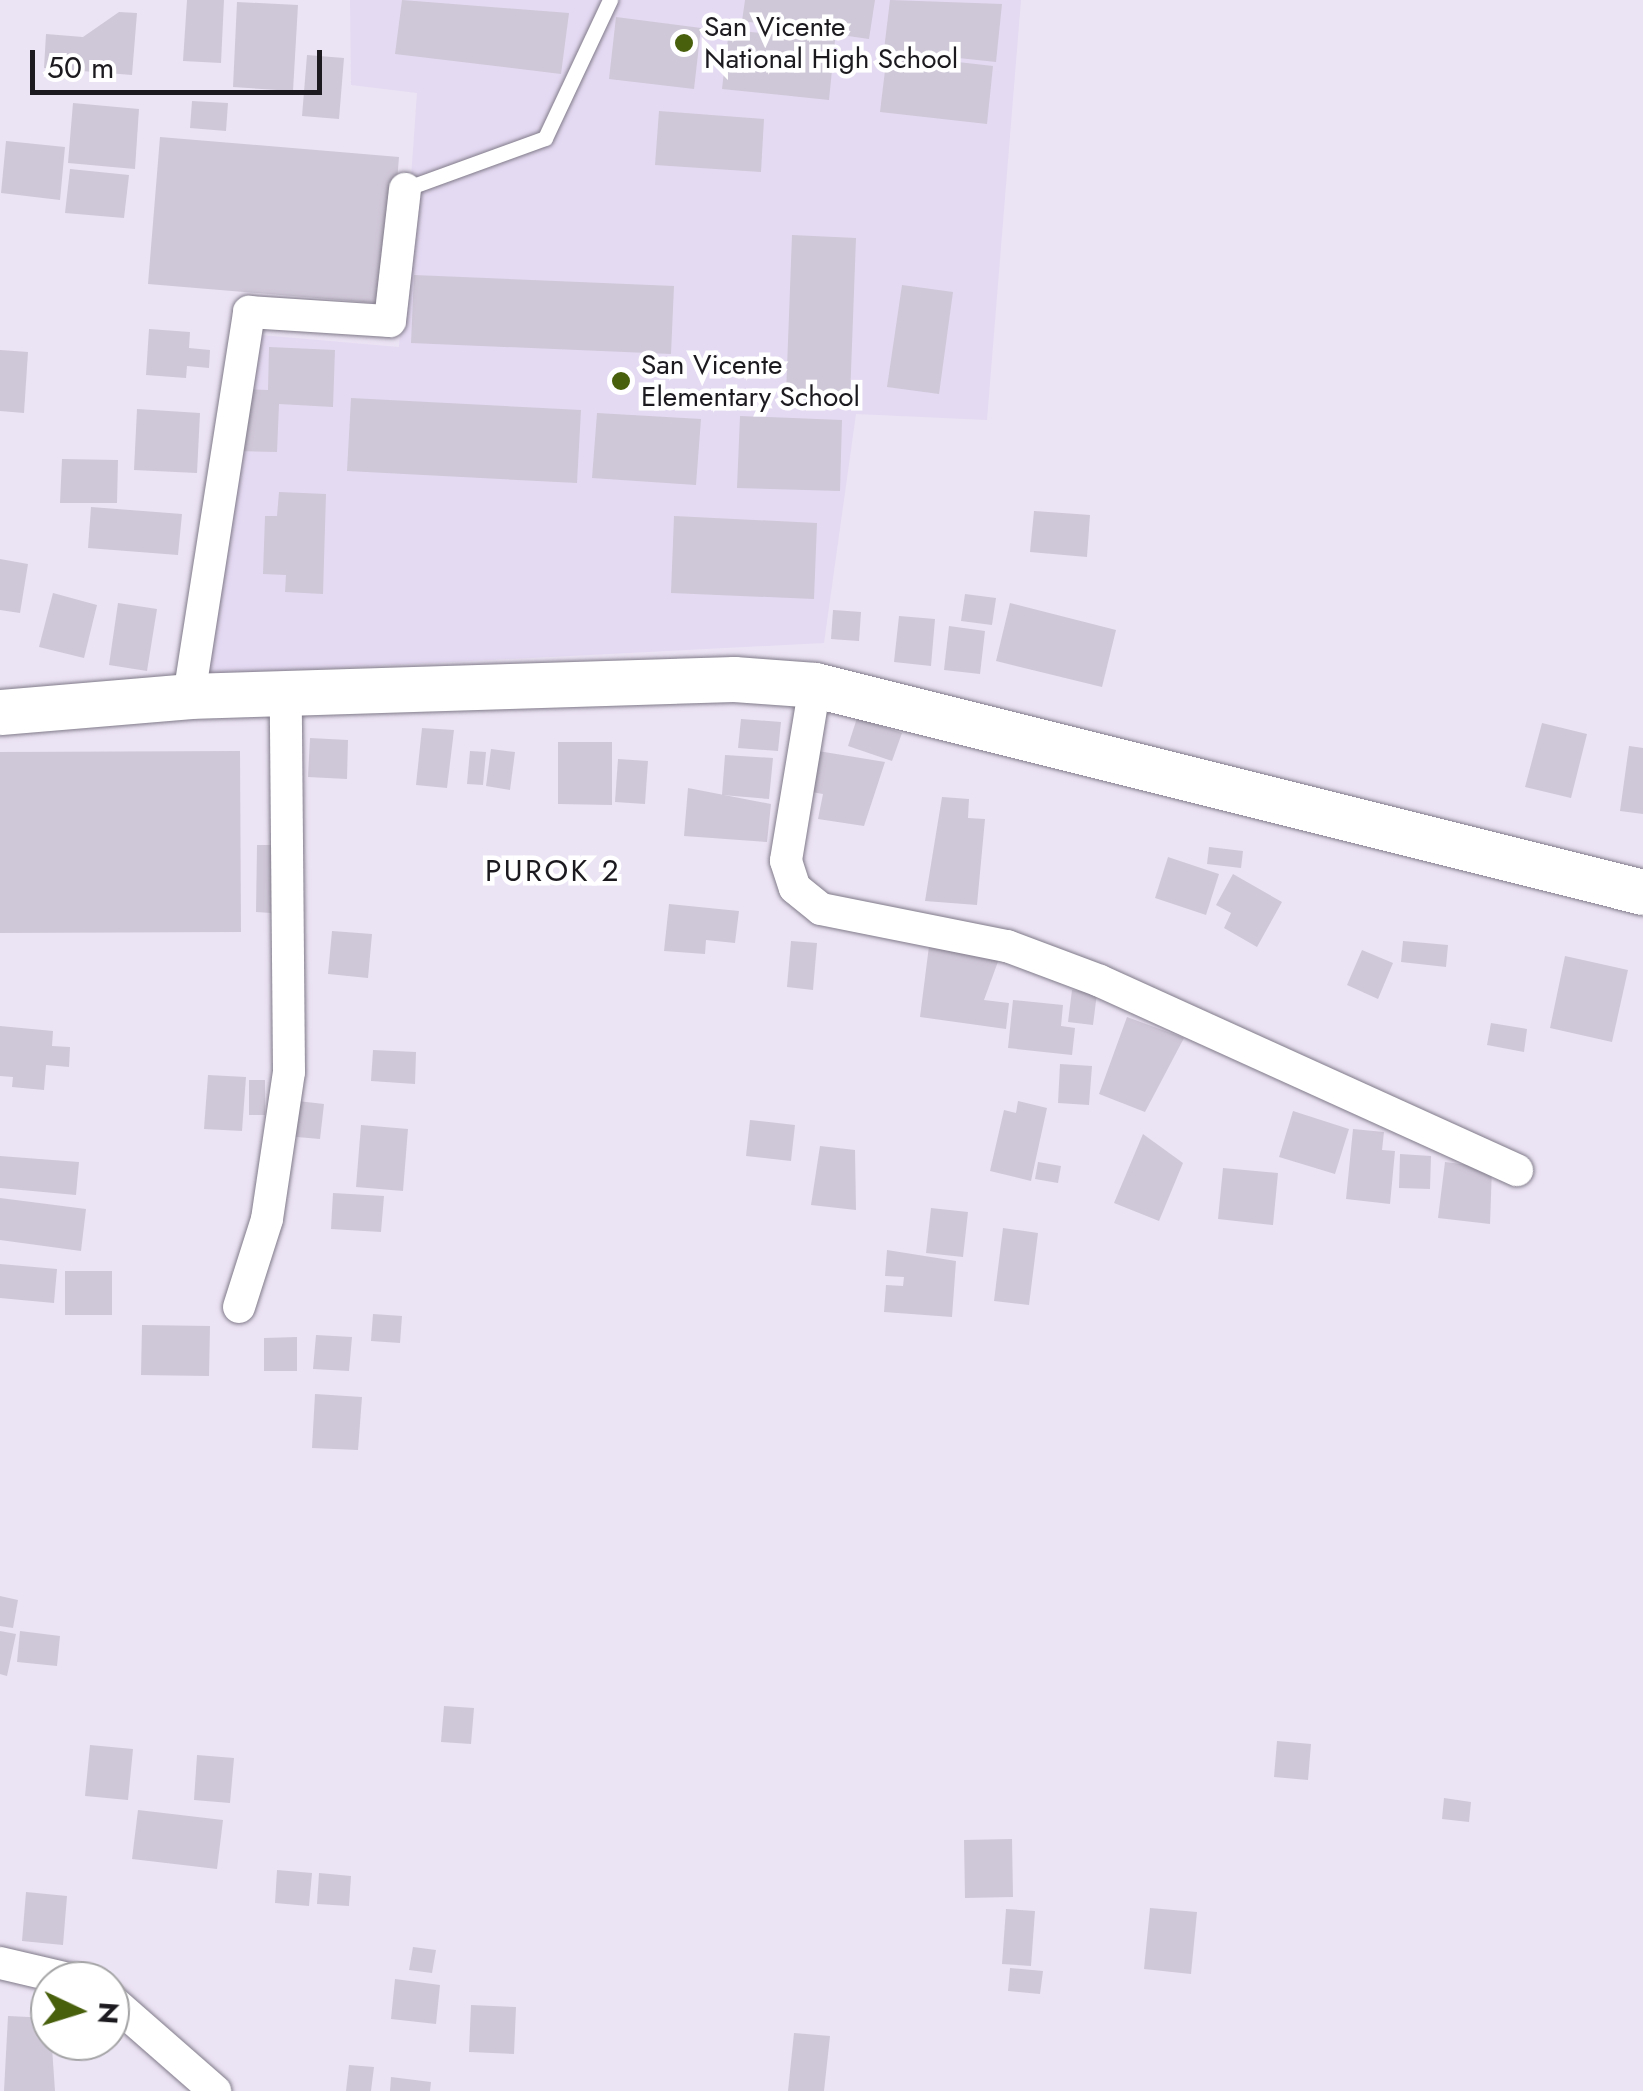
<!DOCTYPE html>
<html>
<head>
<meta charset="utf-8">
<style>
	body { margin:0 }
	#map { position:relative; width:1643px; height:2091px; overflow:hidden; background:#ebe4f4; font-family:Jost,sans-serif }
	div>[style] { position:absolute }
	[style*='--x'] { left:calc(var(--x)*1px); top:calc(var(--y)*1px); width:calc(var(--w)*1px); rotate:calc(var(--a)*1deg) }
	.built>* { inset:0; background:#e4daf2 }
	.building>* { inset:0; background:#cfc8d8 }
	.roads { filter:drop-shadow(0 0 2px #807a89) drop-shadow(0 0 2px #807a89) }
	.lane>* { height:15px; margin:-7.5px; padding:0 7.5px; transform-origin:7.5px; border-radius:7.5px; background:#fff }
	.street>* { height:32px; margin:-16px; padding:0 16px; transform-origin:16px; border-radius:16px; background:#fff }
	.secondary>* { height:45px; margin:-22.5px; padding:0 22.5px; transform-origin:22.5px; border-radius:22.5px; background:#fff }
	.dots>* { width:28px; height:28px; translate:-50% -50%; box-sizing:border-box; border:5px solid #fff; border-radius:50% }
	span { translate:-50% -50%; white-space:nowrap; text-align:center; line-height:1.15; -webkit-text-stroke:9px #fff; paint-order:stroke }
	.poi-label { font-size:28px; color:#1c1a1f }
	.left { translate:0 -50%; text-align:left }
	.neighbourhood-label { font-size:30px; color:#1c1a1f; letter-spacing:2.5px }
	.north { position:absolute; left:30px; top:1961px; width:100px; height:100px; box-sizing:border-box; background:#fff; border:2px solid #a4a3a5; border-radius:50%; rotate:94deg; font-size:28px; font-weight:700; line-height:40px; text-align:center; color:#1c1a1f }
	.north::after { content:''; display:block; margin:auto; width:35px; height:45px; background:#485f0b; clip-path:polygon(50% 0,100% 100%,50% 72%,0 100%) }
	.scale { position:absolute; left:30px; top:50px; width:292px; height:45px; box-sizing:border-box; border:5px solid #1c1a1f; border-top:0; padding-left:12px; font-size:30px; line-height:35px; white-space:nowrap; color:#1c1a1f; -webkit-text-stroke:8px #fff; paint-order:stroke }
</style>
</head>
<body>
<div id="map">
	<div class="built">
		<i style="clip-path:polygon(350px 0,1021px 0,987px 420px,856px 414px,824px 643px,200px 675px,261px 335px,399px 347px,417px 93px,351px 85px)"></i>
	</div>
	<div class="building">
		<i style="clip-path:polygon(187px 0,224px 0,221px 63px,183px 61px)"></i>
		<i style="clip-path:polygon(402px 0,569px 13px,561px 74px,395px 54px)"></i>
		<i style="clip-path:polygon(745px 0,875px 0,869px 39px,742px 21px)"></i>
		<i style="clip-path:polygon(890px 0,1002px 4px,996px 62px,884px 50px)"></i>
		<i style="clip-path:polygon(237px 2px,298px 5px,293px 91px,233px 87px)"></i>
		<i style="clip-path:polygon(119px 12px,137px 13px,132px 75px,44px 68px,46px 34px,83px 37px)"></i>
		<i style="clip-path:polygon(616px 17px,701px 28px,694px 89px,609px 79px)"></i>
		<i style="clip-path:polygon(729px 30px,835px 40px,829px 100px,722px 89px)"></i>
		<i style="clip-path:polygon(887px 54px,993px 66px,987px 124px,880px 112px)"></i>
		<i style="clip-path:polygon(307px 55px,344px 58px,339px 119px,302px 116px)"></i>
		<i style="clip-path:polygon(192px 101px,228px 103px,226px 131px,190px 128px)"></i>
		<i style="clip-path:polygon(73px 103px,139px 109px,135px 169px,68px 163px)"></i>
		<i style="clip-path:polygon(659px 111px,764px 119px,761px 172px,655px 165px)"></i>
		<i style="clip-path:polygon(160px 137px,399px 157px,387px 304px,148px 284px)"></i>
		<i style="clip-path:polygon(6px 141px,65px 147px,60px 200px,1px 193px)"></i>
		<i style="clip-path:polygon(70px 169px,129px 175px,124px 218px,65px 213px)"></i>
		<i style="clip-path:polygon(792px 235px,856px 238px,850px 398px,786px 395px)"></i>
		<i style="clip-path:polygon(414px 275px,674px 286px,671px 354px,411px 343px)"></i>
		<i style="clip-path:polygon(902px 285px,953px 292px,939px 394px,887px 387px)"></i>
		<i style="clip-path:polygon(149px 329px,190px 332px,189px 348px,210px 350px,209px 368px,187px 366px,186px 378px,146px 375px)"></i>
		<i style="clip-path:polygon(269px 347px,335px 350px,333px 407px,279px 404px,277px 452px,239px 451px,241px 389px,268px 390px)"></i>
		<i style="clip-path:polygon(0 350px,28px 352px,24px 413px,0 411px)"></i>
		<i style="clip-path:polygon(351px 398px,581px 410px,577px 483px,347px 471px)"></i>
		<i style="clip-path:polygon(137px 409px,200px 413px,197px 473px,134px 470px)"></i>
		<i style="clip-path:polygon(597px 413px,701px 419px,696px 485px,592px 478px)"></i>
		<i style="clip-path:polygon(740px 416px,842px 420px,840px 491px,737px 488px)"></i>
		<i style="clip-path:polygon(62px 459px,118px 460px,117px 503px,60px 503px)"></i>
		<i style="clip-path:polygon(279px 492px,326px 494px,323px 594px,285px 592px,286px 575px,263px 574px,265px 516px,277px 516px)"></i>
		<i style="clip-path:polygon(91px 507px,182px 514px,178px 555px,88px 548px)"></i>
		<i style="clip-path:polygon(1034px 511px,1090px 515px,1087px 557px,1030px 552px)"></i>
		<i style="clip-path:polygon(674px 516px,817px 523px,814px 599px,671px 593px)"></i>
		<i style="clip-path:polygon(0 559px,28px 564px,20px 613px,0 610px)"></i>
		<i style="clip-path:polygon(53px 593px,97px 605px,84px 658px,39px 647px)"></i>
		<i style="clip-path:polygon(965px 594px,996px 598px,992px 625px,961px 621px)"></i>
		<i style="clip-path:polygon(118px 603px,157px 609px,147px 671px,109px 665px)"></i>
		<i style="clip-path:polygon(1010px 603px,1116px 630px,1102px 687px,996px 661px)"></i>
		<i style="clip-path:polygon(833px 610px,861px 612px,859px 641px,831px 639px)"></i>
		<i style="clip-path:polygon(899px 616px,935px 619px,931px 666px,894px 662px)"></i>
		<i style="clip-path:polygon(949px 626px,985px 631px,980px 674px,944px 670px)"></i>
		<i style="clip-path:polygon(857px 718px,902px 733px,892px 761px,848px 746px)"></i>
		<i style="clip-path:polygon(741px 719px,781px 722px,778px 751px,738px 748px)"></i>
		<i style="clip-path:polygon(1542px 723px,1587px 734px,1571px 798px,1525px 787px)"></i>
		<i style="clip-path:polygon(422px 728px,454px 730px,447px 788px,416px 785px)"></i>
		<i style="clip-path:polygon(310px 738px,348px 740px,347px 779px,308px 777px)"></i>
		<i style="clip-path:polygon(558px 742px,612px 742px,612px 805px,558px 804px)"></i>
		<i style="clip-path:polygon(1629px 746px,1643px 748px,1643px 814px,1620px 811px)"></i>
		<i style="clip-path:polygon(491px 749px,515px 752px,510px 790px,486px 786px)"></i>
		<i style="clip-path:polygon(812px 750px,885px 762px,864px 826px,818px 819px,823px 794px,805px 791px)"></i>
		<i style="clip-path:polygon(240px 751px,241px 932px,0 933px,0 752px)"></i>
		<i style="clip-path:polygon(470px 751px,486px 752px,483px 785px,467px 784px)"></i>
		<i style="clip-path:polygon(725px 755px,773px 758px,769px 799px,722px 795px)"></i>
		<i style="clip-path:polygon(618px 759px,648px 761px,645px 804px,615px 802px)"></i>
		<i style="clip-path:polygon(688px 788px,771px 804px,767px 842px,684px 836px)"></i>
		<i style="clip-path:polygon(942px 797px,969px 799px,968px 818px,985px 819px,977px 905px,925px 901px)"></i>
		<i style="clip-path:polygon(257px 845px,273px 845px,271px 913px,256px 912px)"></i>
		<i style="clip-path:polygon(1209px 847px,1243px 851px,1241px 868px,1207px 864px)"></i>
		<i style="clip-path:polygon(1168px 857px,1219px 874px,1206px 915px,1155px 898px)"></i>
		<i style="clip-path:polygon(1233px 874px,1282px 902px,1257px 947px,1224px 928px,1231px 913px,1216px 905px)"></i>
		<i style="clip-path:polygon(669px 904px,739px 911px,735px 943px,706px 940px,705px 954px,664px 951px)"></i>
		<i style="clip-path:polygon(332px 931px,372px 934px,368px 978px,328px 974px)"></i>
		<i style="clip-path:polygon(791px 941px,817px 943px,813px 990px,787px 987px)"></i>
		<i style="clip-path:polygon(1403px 941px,1448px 945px,1446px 967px,1401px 962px)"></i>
		<i style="clip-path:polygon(929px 946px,1000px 956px,984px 1000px,1009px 1003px,1006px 1029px,920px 1017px)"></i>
		<i style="clip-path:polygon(1362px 950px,1393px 963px,1378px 999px,1347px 985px)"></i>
		<i style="clip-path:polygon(1565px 956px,1628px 970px,1612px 1042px,1550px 1028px)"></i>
		<i style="clip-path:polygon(1072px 990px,1097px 993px,1093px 1025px,1068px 1022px)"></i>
		<i style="clip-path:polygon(1013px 1000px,1063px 1005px,1061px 1026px,1075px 1028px,1072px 1055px,1008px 1048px)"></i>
		<i style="clip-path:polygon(1127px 1017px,1184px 1038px,1145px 1112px,1099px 1094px)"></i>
		<i style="clip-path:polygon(1491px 1023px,1527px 1029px,1524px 1052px,1487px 1045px)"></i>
		<i style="clip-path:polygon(0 1026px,53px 1031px,52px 1046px,70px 1047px,69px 1067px,46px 1065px,44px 1090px,12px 1087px,13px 1077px,0 1076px)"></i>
		<i style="clip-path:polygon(373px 1050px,416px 1052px,415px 1084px,371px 1081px)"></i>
		<i style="clip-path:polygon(1060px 1064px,1092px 1066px,1089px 1105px,1058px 1103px)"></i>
		<i style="clip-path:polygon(208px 1075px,246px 1077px,242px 1131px,204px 1129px)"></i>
		<i style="clip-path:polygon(249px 1080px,265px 1080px,265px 1115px,249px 1115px)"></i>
		<i style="clip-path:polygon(289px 1100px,324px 1104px,320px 1139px,285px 1136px)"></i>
		<i style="clip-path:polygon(1018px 1101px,1047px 1108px,1031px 1181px,990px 1171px,1004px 1110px,1016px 1113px)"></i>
		<i style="clip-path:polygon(1293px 1111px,1349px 1129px,1335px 1174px,1279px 1157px)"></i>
		<i style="clip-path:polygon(750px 1120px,795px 1125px,791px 1161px,746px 1156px)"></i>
		<i style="clip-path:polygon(361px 1125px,408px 1129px,403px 1191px,356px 1187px)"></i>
		<i style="clip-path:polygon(1353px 1129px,1384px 1132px,1382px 1150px,1395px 1151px,1390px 1204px,1346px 1199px)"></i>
		<i style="clip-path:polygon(1143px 1134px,1183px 1163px,1159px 1221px,1114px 1203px)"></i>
		<i style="clip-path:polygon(820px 1146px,855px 1150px,856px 1210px,811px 1205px)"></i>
		<i style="clip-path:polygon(1400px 1154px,1431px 1156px,1430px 1189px,1399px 1188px)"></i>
		<i style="clip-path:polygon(0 1156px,79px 1162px,76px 1195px,0 1188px)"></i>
		<i style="clip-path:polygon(1038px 1162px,1061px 1166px,1058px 1183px,1035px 1179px)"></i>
		<i style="clip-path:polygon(1445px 1162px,1492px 1168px,1490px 1224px,1438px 1218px)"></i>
		<i style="clip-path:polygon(1223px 1168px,1278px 1173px,1273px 1225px,1218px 1219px)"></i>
		<i style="clip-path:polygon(333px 1193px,384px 1196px,381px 1232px,331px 1229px)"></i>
		<i style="clip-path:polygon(0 1198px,86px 1209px,81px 1251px,0 1240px)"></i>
		<i style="clip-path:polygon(931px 1208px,968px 1212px,963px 1257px,926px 1253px)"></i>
		<i style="clip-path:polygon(1003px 1228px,1038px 1233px,1029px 1305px,994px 1301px)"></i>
		<i style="clip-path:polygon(887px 1250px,956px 1261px,952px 1317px,884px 1312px,886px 1285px,903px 1286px,904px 1277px,885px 1276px)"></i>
		<i style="clip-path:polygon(0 1264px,57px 1269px,54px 1303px,0 1298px)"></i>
		<i style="clip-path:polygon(65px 1271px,112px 1271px,112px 1315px,65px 1315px)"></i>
		<i style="clip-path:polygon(373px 1314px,402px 1316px,400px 1343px,371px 1341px)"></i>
		<i style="clip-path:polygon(142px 1325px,210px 1326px,209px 1376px,141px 1375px)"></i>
		<i style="clip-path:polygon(316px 1335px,352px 1337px,349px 1371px,313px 1369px)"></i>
		<i style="clip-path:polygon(297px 1337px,297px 1371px,264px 1371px,264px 1338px)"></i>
		<i style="clip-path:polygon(315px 1394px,362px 1397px,358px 1450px,312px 1448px)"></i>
		<i style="clip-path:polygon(0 1596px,18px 1600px,13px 1628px,0 1626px)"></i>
		<i style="clip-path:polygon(0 1631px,16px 1634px,7px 1676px,0 1674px)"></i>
		<i style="clip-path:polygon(20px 1631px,60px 1636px,57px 1666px,17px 1662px)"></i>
		<i style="clip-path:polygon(444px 1706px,474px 1708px,471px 1744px,441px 1742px)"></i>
		<i style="clip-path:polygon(1277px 1741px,1311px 1744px,1308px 1780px,1274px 1777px)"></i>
		<i style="clip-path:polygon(90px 1745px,133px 1749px,128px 1800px,85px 1796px)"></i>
		<i style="clip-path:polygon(197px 1755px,234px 1758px,230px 1803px,194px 1800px)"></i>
		<i style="clip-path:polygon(1444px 1798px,1471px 1802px,1469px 1822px,1442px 1819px)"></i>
		<i style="clip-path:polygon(138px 1810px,223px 1820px,217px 1869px,132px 1859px)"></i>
		<i style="clip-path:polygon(1012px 1839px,1013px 1897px,965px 1898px,964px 1840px)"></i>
		<i style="clip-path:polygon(277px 1870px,312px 1873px,309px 1906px,275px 1903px)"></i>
		<i style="clip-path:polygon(319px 1873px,351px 1876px,349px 1906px,317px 1904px)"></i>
		<i style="clip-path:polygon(26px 1892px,67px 1896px,63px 1945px,22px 1941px)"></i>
		<i style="clip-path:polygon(1150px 1908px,1197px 1912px,1191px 1974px,1144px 1969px)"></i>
		<i style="clip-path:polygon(1006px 1909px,1035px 1911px,1031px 1966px,1002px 1964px)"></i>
		<i style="clip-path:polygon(413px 1947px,436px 1950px,432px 1973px,409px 1970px)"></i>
		<i style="clip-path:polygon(1010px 1968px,1043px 1971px,1040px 1994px,1008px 1991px)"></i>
		<i style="clip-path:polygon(395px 1979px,440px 1985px,436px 2024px,391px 2019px)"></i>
		<i style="clip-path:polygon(471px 2005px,516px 2007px,514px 2054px,469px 2052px)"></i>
		<i style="clip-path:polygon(8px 2016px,50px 2018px,55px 2091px,4px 2091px)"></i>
		<i style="clip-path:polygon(794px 2033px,830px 2036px,824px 2091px,788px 2091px)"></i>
		<i style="clip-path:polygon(349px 2065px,374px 2067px,371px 2091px,346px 2091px)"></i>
		<i style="clip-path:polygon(391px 2077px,431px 2082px,430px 2091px,390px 2091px)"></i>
	</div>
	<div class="roads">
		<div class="lane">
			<i style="--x:405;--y:189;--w:149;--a:-20"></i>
			<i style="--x:545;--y:138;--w:153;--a:-64.8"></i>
		</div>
		<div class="street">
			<i style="--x:815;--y:685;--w:178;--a:99.4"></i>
			<i style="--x:786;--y:861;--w:28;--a:72"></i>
			<i style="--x:795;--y:888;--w:33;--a:39"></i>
			<i style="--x:821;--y:909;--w:190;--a:11.3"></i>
			<i style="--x:1007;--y:946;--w:99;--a:20.6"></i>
			<i style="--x:1100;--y:981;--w:458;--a:24.4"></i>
			<i style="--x:189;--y:696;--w:389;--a:-81.1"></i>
			<i style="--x:249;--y:312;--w:141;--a:3.7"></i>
			<i style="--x:390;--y:321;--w:133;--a:-83.5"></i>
			<i style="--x:239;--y:1307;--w:92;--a:-72.3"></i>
			<i style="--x:267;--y:1219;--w:149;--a:-81.5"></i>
			<i style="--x:289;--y:1072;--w:377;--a:-90.5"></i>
			<i style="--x:0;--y:1963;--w:79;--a:13.2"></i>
			<i style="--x:110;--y:1999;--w:140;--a:41.2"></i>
		</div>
		<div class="secondary">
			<i style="--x:0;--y:712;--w:190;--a:-4.8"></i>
			<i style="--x:189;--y:696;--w:545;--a:-1.79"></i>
			<i style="--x:734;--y:679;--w:81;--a:4.2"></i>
			<i style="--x:815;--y:685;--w:853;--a:14.04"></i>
		</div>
	</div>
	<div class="dots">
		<i style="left:684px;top:43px;background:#485f0b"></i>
		<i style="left:621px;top:381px;background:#485f0b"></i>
	</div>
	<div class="poi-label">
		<span class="left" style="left:704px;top:43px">San Vicente<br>National High School</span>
		<span class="left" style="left:641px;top:381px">San Vicente<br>Elementary School</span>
	</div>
	<div class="neighbourhood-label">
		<span style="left:553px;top:871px">PUROK 2</span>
	</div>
	<div class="north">N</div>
	<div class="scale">50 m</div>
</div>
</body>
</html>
